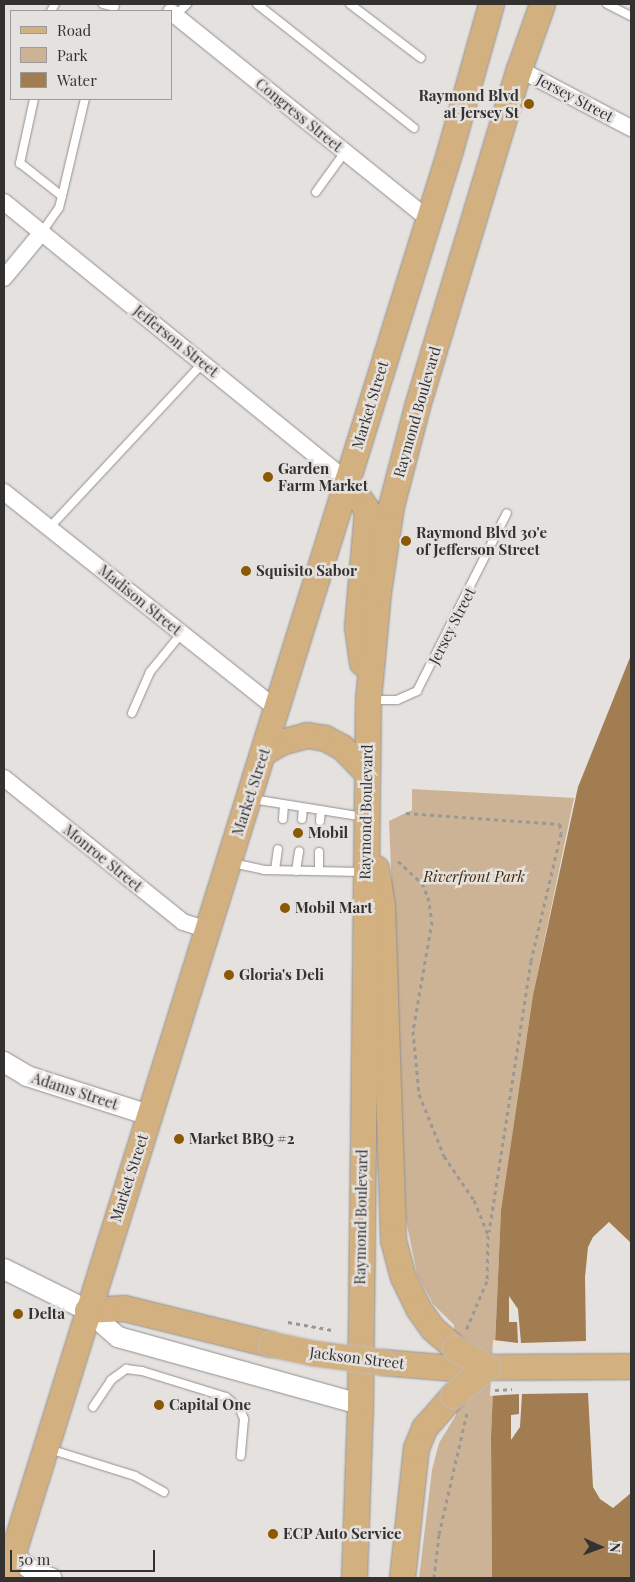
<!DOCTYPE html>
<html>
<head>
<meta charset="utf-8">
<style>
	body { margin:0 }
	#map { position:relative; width:635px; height:1582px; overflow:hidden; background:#e4e1df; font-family:"Playfair Display",serif }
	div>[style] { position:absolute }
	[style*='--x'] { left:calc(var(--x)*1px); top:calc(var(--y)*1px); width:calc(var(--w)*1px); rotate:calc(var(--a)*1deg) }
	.green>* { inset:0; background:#ccb395 }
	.water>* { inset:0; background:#a17d51 }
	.pier>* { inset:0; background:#e4e1df }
	.path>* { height:3px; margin-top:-1.5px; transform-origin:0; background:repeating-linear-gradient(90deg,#9a9897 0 4px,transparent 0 8px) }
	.roads { filter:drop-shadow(0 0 1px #92908d) drop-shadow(0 0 1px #92908d) }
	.service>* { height:8px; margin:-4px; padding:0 4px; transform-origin:4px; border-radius:4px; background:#fff }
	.minor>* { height:16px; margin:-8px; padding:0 8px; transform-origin:8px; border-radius:8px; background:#fff }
	.tertiary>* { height:20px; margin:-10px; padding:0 10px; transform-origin:10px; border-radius:10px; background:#fff }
	.primary>* { height:25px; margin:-12.5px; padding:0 12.5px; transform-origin:12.5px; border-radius:12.5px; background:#d3b080 }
	.path-bridge>* { height:3px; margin-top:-1.5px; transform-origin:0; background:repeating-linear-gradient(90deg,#9a9897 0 4px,transparent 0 8px) }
	.bridges { filter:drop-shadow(0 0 1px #bebdbd) drop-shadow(0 0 1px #bebdbd) }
	.primary-bridge>* { height:25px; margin:-12.5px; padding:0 12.5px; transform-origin:12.5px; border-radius:12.5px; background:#d3b080 }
	.dots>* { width:14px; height:14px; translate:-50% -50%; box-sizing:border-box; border:2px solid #e4e1df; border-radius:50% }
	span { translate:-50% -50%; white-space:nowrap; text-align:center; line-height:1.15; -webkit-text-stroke:5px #e4e1df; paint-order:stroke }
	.poi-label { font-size:15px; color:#333231; font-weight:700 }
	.right { translate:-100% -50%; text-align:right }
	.left { translate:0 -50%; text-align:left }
	.street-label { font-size:15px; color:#333231 }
	.park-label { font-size:15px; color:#422802; font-style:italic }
	.frame { position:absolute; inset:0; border:5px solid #333231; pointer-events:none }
	.legend { position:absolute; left:10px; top:10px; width:162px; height:90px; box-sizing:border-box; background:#e4e1df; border:1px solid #9d9b99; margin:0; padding:6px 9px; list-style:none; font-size:15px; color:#333231 }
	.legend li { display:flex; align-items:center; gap:10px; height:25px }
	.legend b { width:25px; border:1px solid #9d9b99 }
	.north { position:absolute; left:575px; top:1522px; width:50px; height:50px; -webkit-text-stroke:4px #e4e1df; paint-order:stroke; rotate:92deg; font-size:14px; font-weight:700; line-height:20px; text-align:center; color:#333231 }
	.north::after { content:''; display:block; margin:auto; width:18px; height:22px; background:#333231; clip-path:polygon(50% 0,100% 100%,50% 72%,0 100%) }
	.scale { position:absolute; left:10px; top:1550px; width:145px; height:22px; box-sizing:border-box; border:2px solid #333231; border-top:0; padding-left:6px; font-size:15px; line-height:18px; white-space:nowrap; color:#333231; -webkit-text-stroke:4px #e4e1df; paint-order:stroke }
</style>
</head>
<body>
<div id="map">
	<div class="green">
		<i style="clip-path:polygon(412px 789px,574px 798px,533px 995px,501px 1210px,491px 1436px,492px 1578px,419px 1578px,432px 1470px,439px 1443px,456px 1415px,454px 1325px,433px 1304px,417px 1274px,406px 1220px,389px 821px,412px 810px)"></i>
	</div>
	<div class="water">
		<i style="clip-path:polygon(631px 655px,631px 1578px,492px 1578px,491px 1436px,501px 1210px,533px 995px,578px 787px)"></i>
	</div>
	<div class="pier">
		<i style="clip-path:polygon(609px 1222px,631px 1243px,631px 1493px,613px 1508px,600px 1499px,593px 1487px,588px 1393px,522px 1394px,520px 1427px,511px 1440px,511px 1415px,519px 1414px,519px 1394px,490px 1396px,493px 1340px,518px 1343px,517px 1322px,509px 1322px,509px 1296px,518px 1309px,521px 1343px,586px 1341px,585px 1277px,588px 1247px,593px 1237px)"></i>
	</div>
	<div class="path">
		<i style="--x:406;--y:813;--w:154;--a:4.1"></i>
		<i style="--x:560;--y:824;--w:9;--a:84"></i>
		<i style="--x:561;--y:833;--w:131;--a:103.2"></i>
		<i style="--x:531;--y:961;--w:274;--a:98.8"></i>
		<i style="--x:398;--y:861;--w:33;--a:43"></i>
		<i style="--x:422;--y:883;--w:15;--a:67"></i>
		<i style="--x:428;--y:897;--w:24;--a:81"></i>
		<i style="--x:432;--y:921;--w:112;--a:99.8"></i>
		<i style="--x:413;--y:1031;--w:63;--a:84.6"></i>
		<i style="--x:419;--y:1094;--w:67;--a:68"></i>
		<i style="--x:444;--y:1156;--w:53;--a:55.7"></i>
		<i style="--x:474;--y:1200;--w:38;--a:68"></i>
		<i style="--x:488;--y:1235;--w:46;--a:91.2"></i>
		<i style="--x:487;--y:1281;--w:53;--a:113.2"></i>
		<i style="--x:288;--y:1322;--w:45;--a:10.3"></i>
		<i style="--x:434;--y:1578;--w:44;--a:-83.5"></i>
		<i style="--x:439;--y:1534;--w:124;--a:-77"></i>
	</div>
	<div class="roads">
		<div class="service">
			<i style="--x:103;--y:4;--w:12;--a:14"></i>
			<i style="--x:257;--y:4;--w:200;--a:38.3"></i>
			<i style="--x:350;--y:4;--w:89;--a:37.3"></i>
			<i style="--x:607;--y:4;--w:27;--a:27"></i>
			<i style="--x:51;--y:11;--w:8;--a:-60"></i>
			<i style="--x:176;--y:15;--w:16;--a:-45"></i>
			<i style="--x:34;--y:99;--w:66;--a:102.3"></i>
			<i style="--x:20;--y:163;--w:53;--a:38.2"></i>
			<i style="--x:62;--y:196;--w:100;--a:-76.7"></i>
			<i style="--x:316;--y:192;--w:49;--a:-54.1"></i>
			<i style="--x:42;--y:232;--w:29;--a:-55"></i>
			<i style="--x:59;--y:208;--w:12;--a:-76"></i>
			<i style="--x:49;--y:528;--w:226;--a:-47"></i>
			<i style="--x:372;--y:700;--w:25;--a:0"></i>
			<i style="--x:397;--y:700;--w:22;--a:-24"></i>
			<i style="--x:417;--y:691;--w:199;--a:-63.2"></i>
			<i style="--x:132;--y:713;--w:45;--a:-66.3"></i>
			<i style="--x:150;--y:672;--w:49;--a:-50.8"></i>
			<i style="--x:252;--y:799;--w:113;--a:9.1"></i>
			<i style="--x:283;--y:819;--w:13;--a:-86"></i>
			<i style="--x:302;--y:819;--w:11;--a:-85"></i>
			<i style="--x:320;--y:821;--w:11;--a:-85"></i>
			<i style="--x:232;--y:863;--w:33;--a:12"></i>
			<i style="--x:264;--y:870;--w:98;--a:1.2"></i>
			<i style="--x:275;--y:870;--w:21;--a:-82"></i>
			<i style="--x:296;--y:871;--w:20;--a:-81"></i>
			<i style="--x:319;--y:871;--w:19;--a:-90"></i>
			<i style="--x:93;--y:1407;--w:32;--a:-56"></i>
			<i style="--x:111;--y:1380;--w:19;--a:-36"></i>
			<i style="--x:126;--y:1369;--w:16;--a:7"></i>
			<i style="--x:142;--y:1371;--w:88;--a:17.2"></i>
			<i style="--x:226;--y:1397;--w:18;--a:41"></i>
			<i style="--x:240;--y:1409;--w:11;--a:68"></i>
			<i style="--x:244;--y:1419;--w:37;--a:95"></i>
			<i style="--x:49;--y:1449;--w:90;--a:17.4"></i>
			<i style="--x:135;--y:1476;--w:33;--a:29"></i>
		</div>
		<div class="minor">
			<i style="--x:171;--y:12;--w:329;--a:38.8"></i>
			<i style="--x:519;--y:69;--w:127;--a:27.8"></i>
			<i style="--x:4;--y:202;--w:442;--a:39.1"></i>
			<i style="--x:4;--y:278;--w:60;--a:-50.4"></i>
			<i style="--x:4;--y:492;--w:349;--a:38.5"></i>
			<i style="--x:4;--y:778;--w:230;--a:38.8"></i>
			<i style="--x:183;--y:922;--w:25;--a:18"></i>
		</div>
		<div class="tertiary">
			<i style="--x:4;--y:1062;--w:27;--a:31"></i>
			<i style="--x:27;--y:1076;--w:128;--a:17.7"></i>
			<i style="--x:4;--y:1269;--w:93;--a:26.3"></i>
			<i style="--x:87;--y:1310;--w:41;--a:41.1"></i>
			<i style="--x:118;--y:1337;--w:251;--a:15.5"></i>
			<i style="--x:4;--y:1549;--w:41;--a:37.1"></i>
			<i style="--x:37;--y:1574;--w:15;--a:16"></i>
		</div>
		<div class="primary">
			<i style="--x:347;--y:481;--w:35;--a:55"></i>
			<i style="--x:367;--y:510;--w:117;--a:94.9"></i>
			<i style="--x:357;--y:627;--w:36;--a:82"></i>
			<i style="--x:264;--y:752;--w:20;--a:-30"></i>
			<i style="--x:281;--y:742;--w:27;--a:-15"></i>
			<i style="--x:307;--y:735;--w:18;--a:9"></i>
			<i style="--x:325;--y:738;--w:19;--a:28"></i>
			<i style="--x:342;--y:747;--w:36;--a:46"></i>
			<i style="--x:376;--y:868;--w:39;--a:81"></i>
			<i style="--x:382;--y:907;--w:333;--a:88.1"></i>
			<i style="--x:393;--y:1240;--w:38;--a:75"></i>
			<i style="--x:403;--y:1277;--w:34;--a:64"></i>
			<i style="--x:418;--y:1308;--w:24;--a:55"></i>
			<i style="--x:432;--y:1328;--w:30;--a:41"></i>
			<i style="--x:87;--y:1310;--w:37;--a:-3"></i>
			<i style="--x:124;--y:1308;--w:151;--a:13.8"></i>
			<i style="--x:382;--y:1362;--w:72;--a:4.8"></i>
			<i style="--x:487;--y:1367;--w:144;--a:-0.4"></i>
			<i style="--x:5;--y:1578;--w:1496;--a:-72.69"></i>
			<i style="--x:450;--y:150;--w:152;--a:-74.3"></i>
			<i style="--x:354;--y:1578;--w:174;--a:-88"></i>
			<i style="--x:360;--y:1404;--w:704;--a:-89.35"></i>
			<i style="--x:368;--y:700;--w:108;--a:-84.7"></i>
			<i style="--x:378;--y:592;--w:87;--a:-81.4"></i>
			<i style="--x:391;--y:506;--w:103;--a:-75.4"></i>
			<i style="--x:417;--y:406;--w:352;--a:-73.2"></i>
			<i style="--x:519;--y:69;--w:69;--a:-70.5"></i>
			<i style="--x:402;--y:1578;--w:131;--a:-83.9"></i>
			<i style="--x:416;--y:1448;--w:22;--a:-68"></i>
			<i style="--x:424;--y:1428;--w:44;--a:-48.7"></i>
		</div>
	</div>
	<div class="path-bridge">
		<i style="--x:495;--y:1390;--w:17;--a:-3"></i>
	</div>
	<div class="bridges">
		<div class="primary-bridge">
			<i style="--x:271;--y:1344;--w:43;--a:12.1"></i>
			<i style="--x:313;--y:1353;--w:70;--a:7.4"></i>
			<i style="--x:455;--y:1348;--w:37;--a:31"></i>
			<i style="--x:453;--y:1395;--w:44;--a:-39.5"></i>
		</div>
	</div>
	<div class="dots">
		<i style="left:529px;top:104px;background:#8b5903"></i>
		<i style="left:268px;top:477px;background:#8b5903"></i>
		<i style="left:406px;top:541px;background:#8b5903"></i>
		<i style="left:246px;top:571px;background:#8b5903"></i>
		<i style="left:298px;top:833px;background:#8b5903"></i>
		<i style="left:285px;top:908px;background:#8b5903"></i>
		<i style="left:229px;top:975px;background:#8b5903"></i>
		<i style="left:179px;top:1139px;background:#8b5903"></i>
		<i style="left:18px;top:1314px;background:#8b5903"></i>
		<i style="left:159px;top:1405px;background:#8b5903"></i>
		<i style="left:273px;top:1534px;background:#8b5903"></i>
	</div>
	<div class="poi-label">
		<span class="right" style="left:519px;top:104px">Raymond Blvd<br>at Jersey St</span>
		<span class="left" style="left:278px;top:477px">Garden<br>Farm Market</span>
		<span class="left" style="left:416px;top:541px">Raymond Blvd 30'e<br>of Jefferson Street</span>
		<span class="left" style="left:256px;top:571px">Squisito Sabor</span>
		<span class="left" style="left:308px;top:833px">Mobil</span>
		<span class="left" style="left:295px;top:908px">Mobil Mart</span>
		<span class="left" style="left:239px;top:975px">Gloria's Deli</span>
		<span class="left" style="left:189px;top:1139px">Market BBQ #2</span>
		<span class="left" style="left:28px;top:1314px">Delta</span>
		<span class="left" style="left:169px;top:1405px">Capital One</span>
		<span class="left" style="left:283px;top:1534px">ECP Auto Service</span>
	</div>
	<div class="street-label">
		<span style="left:575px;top:98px;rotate:28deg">Jersey Street</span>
		<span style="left:299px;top:115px;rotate:39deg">Congress Street</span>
		<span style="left:176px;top:341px;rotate:39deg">Jefferson Street</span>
		<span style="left:370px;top:405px;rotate:-73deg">Market Street</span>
		<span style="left:417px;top:412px;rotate:-74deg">Raymond Boulevard</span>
		<span style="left:140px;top:600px;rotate:39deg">Madison Street</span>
		<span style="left:452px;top:626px;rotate:-63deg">Jersey Street</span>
		<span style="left:251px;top:792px;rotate:-72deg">Market Street</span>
		<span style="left:366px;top:812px;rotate:-89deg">Raymond Boulevard</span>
		<span style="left:103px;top:858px;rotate:39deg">Monroe Street</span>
		<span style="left:75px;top:1091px;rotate:18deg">Adams Street</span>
		<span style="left:129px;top:1178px;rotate:-72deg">Market Street</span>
		<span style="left:361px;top:1217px;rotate:-89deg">Raymond Boulevard</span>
		<span style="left:357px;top:1358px;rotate:7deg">Jackson Street</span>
	</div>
	<div class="park-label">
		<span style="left:474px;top:877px">Riverfront Park</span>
	</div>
	<div class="frame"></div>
	<ul class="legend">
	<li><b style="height:6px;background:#d3b080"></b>Road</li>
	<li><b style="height:14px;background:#ccb395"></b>Park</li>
	<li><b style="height:14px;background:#a17d51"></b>Water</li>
	</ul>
	<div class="north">N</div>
	<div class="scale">50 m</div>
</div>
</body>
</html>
